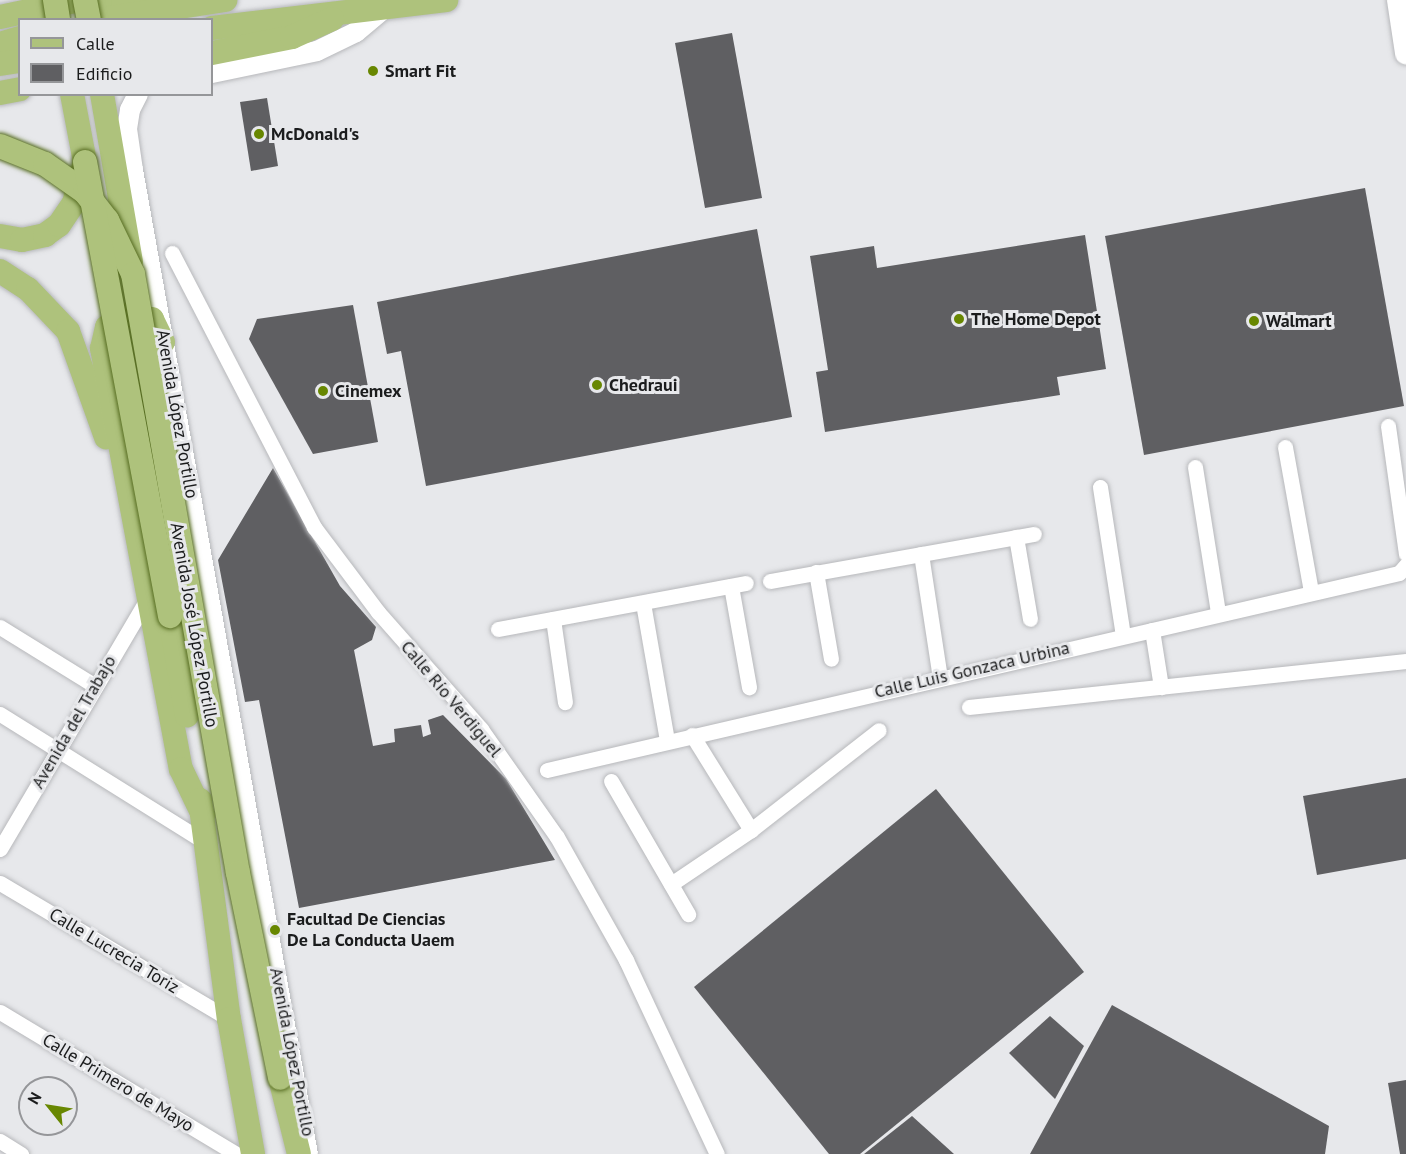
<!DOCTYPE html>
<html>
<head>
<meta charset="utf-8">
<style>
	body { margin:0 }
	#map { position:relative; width:1406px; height:1154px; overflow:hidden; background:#e7e8eb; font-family:"PT Sans",sans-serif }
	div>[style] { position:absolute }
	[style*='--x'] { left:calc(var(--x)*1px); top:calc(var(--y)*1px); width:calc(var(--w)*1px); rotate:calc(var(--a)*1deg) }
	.building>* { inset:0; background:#5f5f62 }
	.roads { filter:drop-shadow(0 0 2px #b7b8bb) drop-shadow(0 0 2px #b7b8bb) }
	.minor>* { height:15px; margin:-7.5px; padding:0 7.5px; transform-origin:7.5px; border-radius:7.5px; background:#fff }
	.tertiary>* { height:20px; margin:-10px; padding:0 10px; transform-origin:10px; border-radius:10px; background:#fff }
	.secondary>* { height:22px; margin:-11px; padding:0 11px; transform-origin:11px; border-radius:11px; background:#fff }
	.primary>* { height:24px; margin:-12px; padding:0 12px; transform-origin:12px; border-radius:12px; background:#aec27c }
	.bridges { filter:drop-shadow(0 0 2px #576d22) drop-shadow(0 0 2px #576d22) }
	.primary-bridge>* { height:24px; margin:-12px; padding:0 12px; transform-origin:12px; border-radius:12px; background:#aec27c }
	.dots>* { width:16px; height:16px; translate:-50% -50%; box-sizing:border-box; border:3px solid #e7e8eb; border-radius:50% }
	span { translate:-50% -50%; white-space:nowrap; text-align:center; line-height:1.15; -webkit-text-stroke:6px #e7e8eb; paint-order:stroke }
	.poi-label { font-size:18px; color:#1b1c1d; font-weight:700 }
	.left { translate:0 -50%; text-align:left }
	.street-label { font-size:18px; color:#1b1c1d }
	.legend { position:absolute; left:18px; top:18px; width:195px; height:78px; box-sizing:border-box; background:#e7e8eb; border:2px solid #959699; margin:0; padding:8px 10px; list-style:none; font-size:18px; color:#1b1c1d }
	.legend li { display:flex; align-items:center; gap:12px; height:30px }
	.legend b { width:30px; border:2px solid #959699 }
	.north { position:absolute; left:18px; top:1076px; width:60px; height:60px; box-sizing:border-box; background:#e7e8eb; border:2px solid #959699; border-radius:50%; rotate:300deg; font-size:16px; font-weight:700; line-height:24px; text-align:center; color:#1b1c1d }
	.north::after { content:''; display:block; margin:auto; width:21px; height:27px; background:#688701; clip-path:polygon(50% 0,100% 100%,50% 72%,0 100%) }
</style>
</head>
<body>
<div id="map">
	<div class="building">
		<i style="clip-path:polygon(732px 33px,762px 198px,705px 208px,675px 43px)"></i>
		<i style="clip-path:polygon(267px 98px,278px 166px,251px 171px,240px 102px)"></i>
		<i style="clip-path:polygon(1365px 188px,1404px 406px,1144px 455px,1105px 236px)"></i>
		<i style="clip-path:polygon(757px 229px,792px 417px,426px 486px,401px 351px,387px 354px,377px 302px)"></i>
		<i style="clip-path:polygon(1085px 235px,1106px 369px,1057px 377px,1060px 395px,825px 432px,816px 372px,828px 370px,810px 256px,874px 246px,877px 268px)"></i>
		<i style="clip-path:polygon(353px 305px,378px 442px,313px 454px,249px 339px,257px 319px)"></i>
		<i style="clip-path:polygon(273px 468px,340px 586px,376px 627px,372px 640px,354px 650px,373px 746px,395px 742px,394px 729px,421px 725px,423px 737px,431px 734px,428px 720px,443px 715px,506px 779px,555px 860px,299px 908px,259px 700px,245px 702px,218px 560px)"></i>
		<i style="clip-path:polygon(1406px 778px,1406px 859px,1317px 875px,1303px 796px)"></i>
		<i style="clip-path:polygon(936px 789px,1084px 972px,860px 1154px,829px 1154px,694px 987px)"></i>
		<i style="clip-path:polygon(1112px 1005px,1329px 1126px,1325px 1154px,1030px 1154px)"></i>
		<i style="clip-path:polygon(1050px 1016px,1084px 1046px,1055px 1099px,1009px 1053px)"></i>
		<i style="clip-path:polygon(1406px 1080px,1406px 1154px,1400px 1154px,1388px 1083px)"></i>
		<i style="clip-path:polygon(912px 1116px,954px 1154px,864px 1154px)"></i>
	</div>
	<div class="roads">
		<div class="minor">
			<i style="--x:172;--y:253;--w:309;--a:62.6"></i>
			<i style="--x:314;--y:527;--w:106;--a:53"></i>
			<i style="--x:378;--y:612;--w:156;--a:48.6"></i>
			<i style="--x:481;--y:729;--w:132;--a:54.9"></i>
			<i style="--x:557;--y:837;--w:141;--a:60.7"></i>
			<i style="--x:626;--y:960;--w:214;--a:64.9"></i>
			<i style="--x:1388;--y:426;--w:129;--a:82"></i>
			<i style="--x:1285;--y:447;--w:147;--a:79.8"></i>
			<i style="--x:1195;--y:467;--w:148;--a:81"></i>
			<i style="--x:1100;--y:487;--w:150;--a:81.2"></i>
			<i style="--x:1016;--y:537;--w:83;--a:80.3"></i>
			<i style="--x:921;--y:554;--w:125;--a:81.3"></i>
			<i style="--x:816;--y:572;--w:88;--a:80.2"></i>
			<i style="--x:770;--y:581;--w:268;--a:-10.1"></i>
			<i style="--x:731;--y:586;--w:103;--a:79.9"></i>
			<i style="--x:643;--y:603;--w:140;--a:80.1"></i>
			<i style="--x:553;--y:619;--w:84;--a:81.8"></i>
			<i style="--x:0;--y:627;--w:112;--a:31.8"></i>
			<i style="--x:498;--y:629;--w:252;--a:-10.5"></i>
			<i style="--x:1152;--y:630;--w:58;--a:81"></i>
			<i style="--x:969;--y:707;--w:439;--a:-6"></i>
			<i style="--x:0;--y:714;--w:245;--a:32"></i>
			<i style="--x:692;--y:735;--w:112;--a:58.2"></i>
			<i style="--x:547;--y:770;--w:874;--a:-13.02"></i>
			<i style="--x:1399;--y:573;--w:11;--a:-49"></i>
			<i style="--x:611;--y:781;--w:154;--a:59.9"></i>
			<i style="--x:0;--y:849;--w:294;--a:-59.5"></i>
			<i style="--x:0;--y:883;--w:266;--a:30.7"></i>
			<i style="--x:671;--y:884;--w:97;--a:-34"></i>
			<i style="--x:751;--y:830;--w:162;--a:-38"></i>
			<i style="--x:0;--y:1012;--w:275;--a:31"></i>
			<i style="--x:0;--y:1141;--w:25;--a:32"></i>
		</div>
		<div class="tertiary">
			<i style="--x:212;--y:73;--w:107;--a:-11.8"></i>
			<i style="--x:317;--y:51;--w:43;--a:-26"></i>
			<i style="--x:356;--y:32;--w:35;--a:-40"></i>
			<i style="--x:138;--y:94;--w:18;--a:117"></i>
			<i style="--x:130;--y:110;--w:19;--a:99"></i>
			<i style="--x:127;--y:129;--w:41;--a:81.7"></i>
			<i style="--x:133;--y:170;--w:999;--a:79.92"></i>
		</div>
		<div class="secondary">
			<i style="--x:1398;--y:0;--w:54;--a:81.4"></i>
		</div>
		<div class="primary">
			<i style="--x:0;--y:17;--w:77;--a:-12"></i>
			<i style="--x:75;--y:1;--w:48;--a:2.4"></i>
			<i style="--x:123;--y:3;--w:30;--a:14"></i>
			<i style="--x:96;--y:20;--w:131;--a:-8.8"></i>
			<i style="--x:212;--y:28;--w:236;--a:-6.8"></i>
			<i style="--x:0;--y:44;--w:21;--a:-17"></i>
			<i style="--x:212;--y:53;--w:82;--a:-11.3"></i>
			<i style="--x:292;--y:37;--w:44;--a:-24.2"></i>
			<i style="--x:0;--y:64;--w:20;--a:-9"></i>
			<i style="--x:0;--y:93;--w:20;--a:-11"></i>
			<i style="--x:102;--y:94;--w:170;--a:80.2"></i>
			<i style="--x:0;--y:236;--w:22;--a:10"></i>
			<i style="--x:22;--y:240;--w:24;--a:-12"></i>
			<i style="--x:45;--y:235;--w:17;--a:-36"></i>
			<i style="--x:59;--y:225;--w:27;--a:-56"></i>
			<i style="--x:74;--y:203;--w:42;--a:-75"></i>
			<i style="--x:85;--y:162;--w:69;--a:-100.8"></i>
			<i style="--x:0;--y:271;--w:33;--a:33"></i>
			<i style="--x:28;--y:289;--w:58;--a:46.4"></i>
			<i style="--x:68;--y:331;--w:113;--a:70.3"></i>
			<i style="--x:163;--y:342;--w:25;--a:-116"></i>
			<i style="--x:152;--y:319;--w:24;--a:-171"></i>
			<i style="--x:128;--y:315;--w:24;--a:150"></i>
			<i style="--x:107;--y:327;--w:22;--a:103"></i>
			<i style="--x:102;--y:348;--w:428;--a:79.4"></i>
			<i style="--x:181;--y:769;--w:51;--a:64.4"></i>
			<i style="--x:170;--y:616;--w:101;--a:80.4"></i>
			<i style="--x:200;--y:800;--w:221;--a:82.5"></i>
			<i style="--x:229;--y:1019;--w:137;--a:79.9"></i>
			<i style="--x:280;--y:1078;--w:78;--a:76"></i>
		</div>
	</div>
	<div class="bridges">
		<div class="primary-bridge">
			<i style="--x:55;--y:0;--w:20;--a:81"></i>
			<i style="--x:85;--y:0;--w:20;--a:79"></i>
			<i style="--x:0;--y:146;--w:48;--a:21.8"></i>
			<i style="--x:45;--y:164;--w:49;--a:35"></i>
			<i style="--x:85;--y:192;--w:36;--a:52"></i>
			<i style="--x:107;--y:220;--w:60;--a:64.3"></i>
			<i style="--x:133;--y:274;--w:608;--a:80.06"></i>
			<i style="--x:238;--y:873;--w:209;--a:78.4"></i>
			<i style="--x:85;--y:162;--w:462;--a:79.4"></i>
		</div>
	</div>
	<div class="dots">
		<i style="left:373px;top:71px;background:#688701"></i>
		<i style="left:259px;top:134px;background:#688701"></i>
		<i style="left:959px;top:319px;background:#688701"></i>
		<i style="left:1254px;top:321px;background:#688701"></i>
		<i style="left:597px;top:385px;background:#688701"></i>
		<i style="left:323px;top:391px;background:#688701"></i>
		<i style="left:275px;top:930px;background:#688701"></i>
	</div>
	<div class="poi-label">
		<span class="left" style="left:385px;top:71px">Smart Fit</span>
		<span class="left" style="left:271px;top:134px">McDonald's</span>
		<span class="left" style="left:971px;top:319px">The Home Depot</span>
		<span class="left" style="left:1266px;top:321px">Walmart</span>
		<span class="left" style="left:609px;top:385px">Chedraui</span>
		<span class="left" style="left:335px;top:391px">Cinemex</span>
		<span class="left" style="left:287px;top:930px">Facultad De Ciencias<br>De La Conducta Uaem</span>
	</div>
	<div class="street-label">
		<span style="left:177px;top:414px;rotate:80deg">Avenida López Portillo</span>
		<span style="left:194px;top:625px;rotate:80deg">Avenida José López Portillo</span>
		<span style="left:972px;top:670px;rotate:-13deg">Calle Luis Gonzaca Urbina</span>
		<span style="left:451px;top:699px;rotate:50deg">Calle Río Verdiguel</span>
		<span style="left:74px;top:722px;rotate:-60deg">Avenida del Trabajo</span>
		<span style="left:114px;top:951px;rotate:31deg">Calle Lucrecia Toriz</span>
		<span style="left:292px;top:1052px;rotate:79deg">Avenida López Portillo</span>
		<span style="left:118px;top:1083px;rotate:31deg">Calle Primero de Mayo</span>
	</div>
	<ul class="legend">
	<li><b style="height:8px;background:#aec27c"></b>Calle</li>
	<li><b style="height:16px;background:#5f5f62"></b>Edificio</li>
	</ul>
	<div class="north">N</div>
</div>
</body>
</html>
